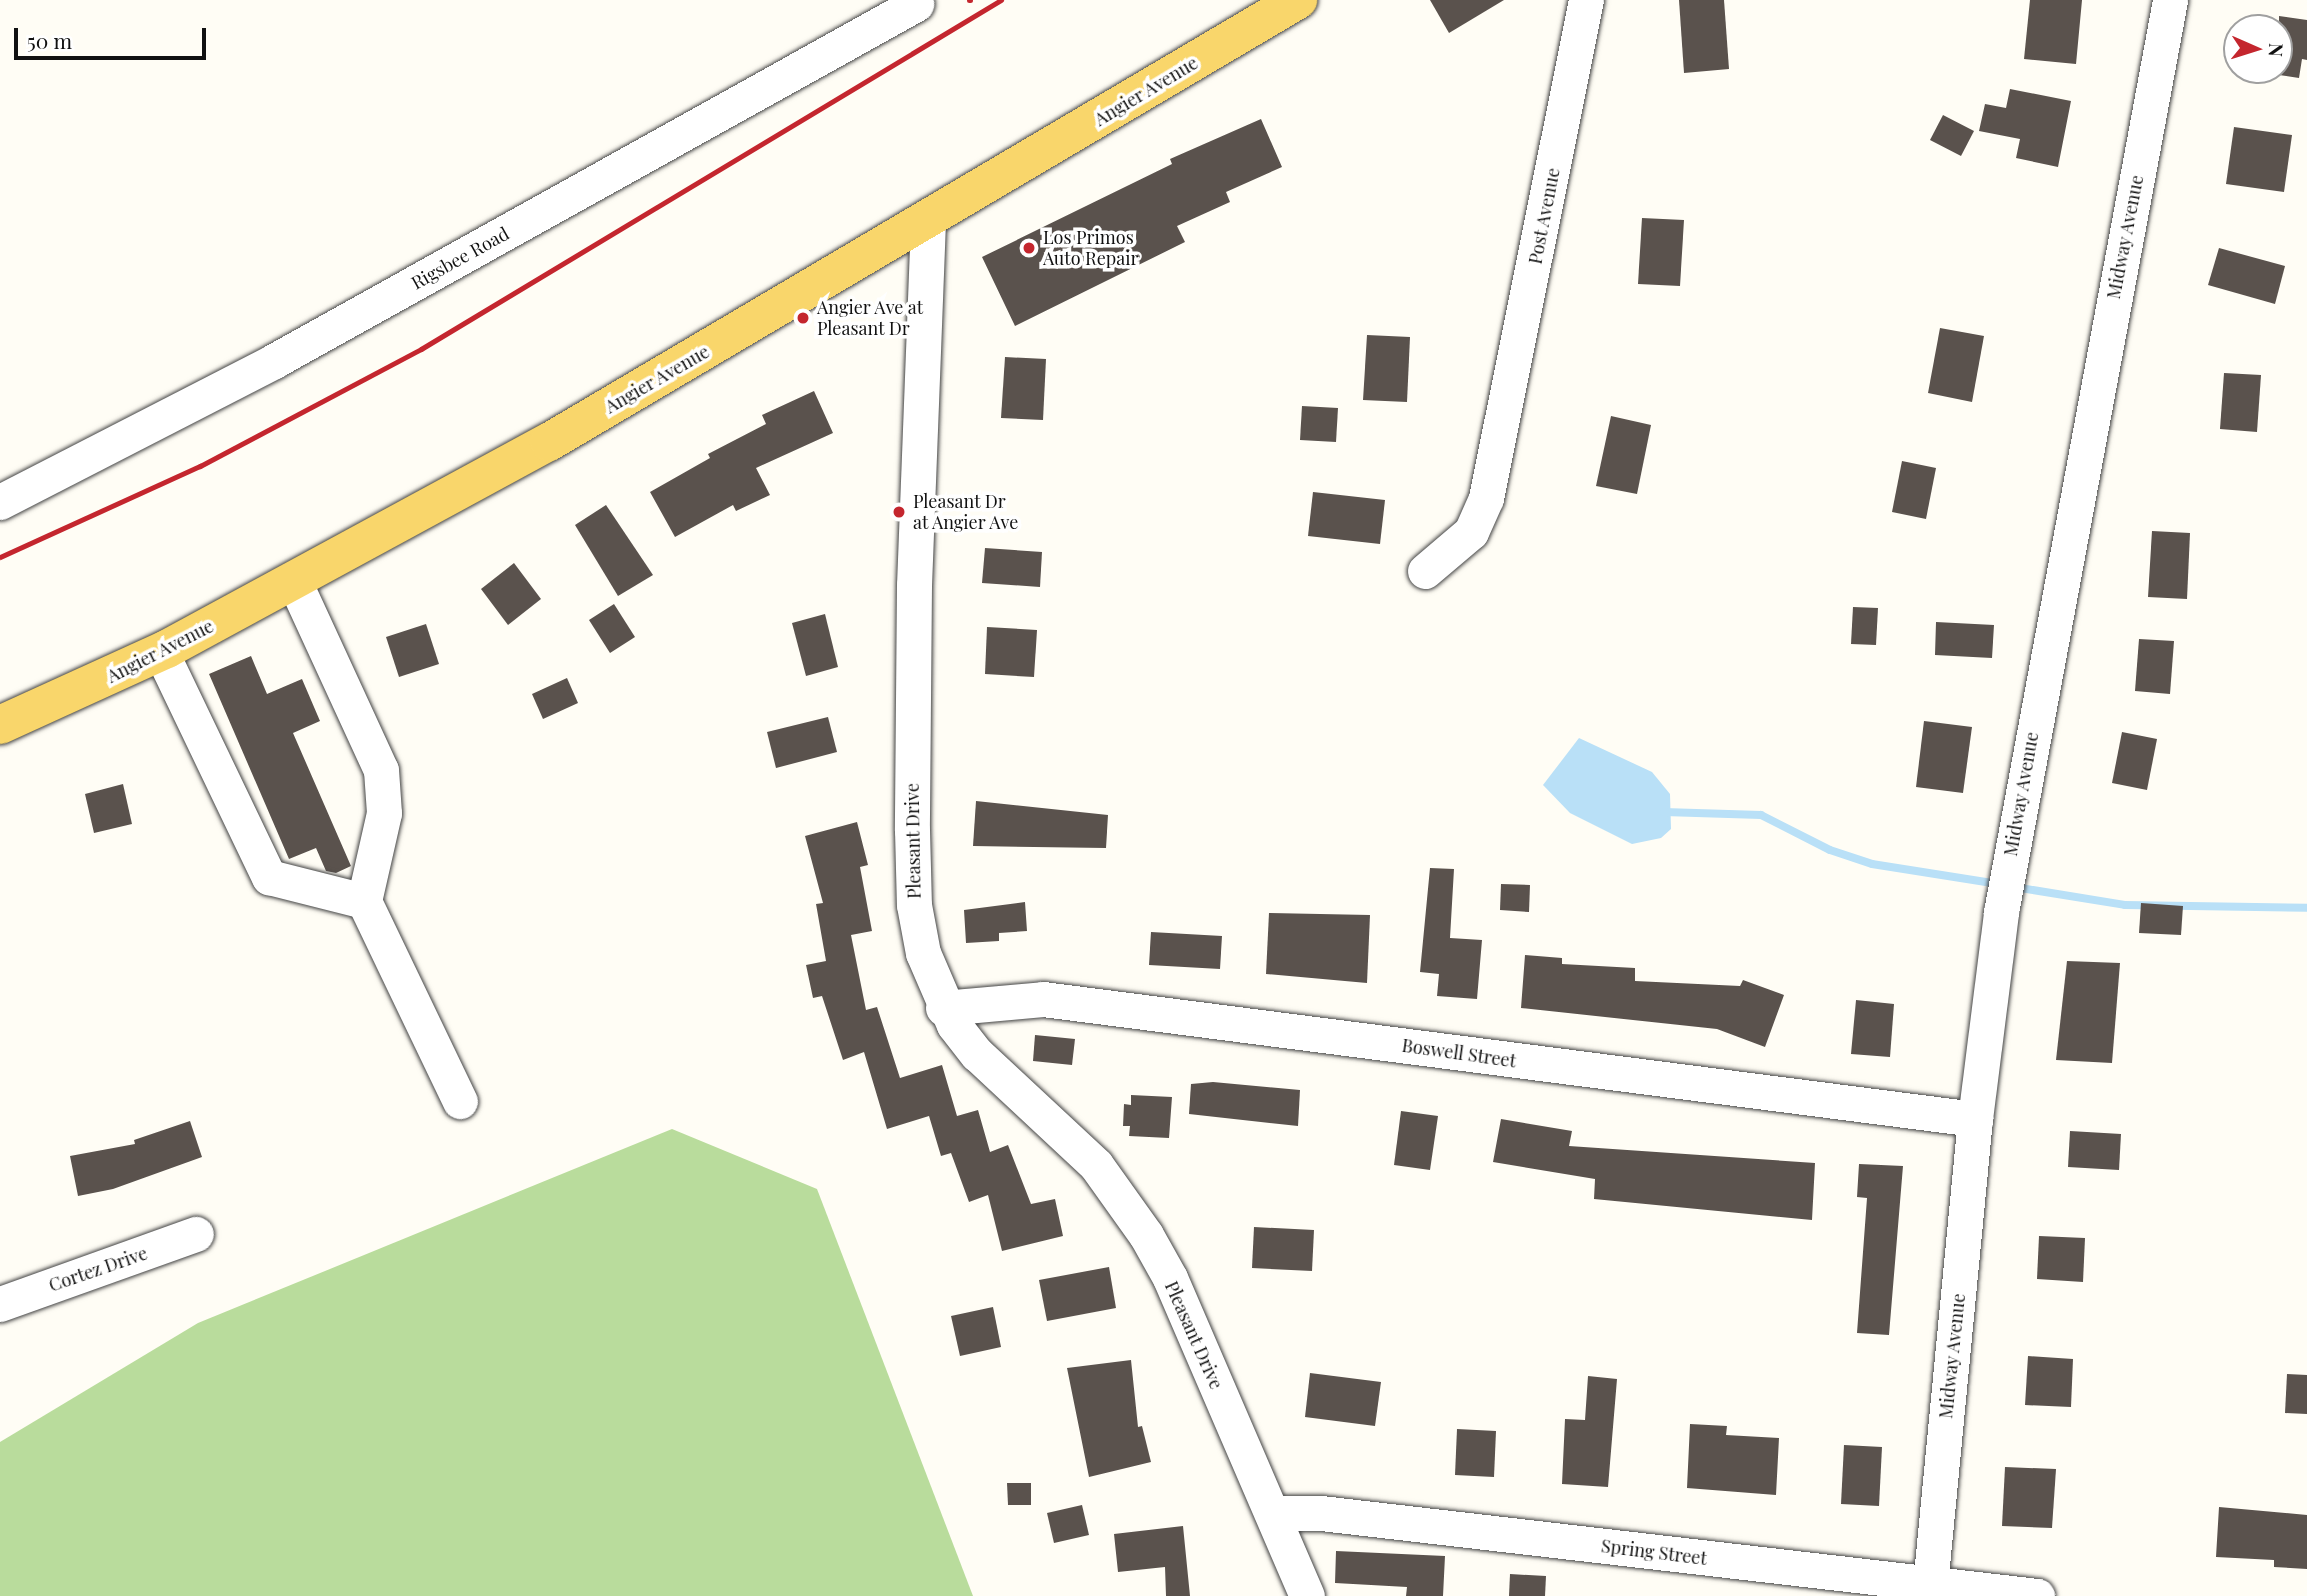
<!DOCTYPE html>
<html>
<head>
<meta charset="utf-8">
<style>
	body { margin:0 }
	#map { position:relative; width:2307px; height:1596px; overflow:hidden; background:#fffdf5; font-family:"Playfair Display",serif }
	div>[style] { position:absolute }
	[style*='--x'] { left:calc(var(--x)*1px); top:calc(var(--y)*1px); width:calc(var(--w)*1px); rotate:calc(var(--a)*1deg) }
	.forest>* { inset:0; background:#b9dc9c }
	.water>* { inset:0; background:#b9e0f7 }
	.stream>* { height:8px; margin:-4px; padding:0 4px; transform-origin:4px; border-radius:4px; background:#b9e0f7 }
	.building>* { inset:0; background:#5a524d }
	.roads { filter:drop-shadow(0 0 2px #444) drop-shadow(0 0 2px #444) }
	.minor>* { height:35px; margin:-17.5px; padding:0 17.5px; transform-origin:17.5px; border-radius:17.5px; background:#fff }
	.major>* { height:38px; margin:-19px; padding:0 19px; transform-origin:19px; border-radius:19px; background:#f9d66b }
	.rail>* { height:5px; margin:-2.5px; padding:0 2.5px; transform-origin:2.5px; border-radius:2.5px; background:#c4262e }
	.dots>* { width:19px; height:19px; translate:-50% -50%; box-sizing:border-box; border:4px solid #fff; border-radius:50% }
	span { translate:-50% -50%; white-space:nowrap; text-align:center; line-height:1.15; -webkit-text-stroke:7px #fff; paint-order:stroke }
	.street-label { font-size:18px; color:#111 }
	.poi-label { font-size:18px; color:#111 }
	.left { translate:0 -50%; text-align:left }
	.north { position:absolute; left:2223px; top:14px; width:70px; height:70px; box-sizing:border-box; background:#fff; border:2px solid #a0a0a0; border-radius:50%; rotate:93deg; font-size:19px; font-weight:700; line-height:28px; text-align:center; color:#111 }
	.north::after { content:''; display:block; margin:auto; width:24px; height:32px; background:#c4262e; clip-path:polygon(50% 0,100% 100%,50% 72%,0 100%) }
	.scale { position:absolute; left:14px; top:28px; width:192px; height:32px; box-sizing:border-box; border:4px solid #111; border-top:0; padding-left:9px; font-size:21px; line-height:24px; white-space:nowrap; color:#111; -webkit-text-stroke:5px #fff; paint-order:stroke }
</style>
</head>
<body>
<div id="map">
	<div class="forest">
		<i style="clip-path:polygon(672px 1129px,817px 1189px,973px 1596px,0 1596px,0 1442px,198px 1323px)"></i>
	</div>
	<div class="water">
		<i style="clip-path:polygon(1579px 738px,1652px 772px,1670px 794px,1671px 829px,1661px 838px,1632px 844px,1570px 813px,1543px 785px)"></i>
	</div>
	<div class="stream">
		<i style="--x:1664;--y:812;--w:97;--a:1.8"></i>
		<i style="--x:1761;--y:815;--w:77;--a:26.9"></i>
		<i style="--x:1830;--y:850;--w:44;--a:18.4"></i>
		<i style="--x:1872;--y:864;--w:128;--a:9"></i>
		<i style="--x:2014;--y:887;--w:112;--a:9.2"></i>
		<i style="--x:2125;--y:905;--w:182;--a:0.9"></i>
	</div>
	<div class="building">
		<i style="clip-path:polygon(1430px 0,1504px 0,1449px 33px)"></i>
		<i style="clip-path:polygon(1679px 0,1724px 0,1729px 69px,1684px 73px)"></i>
		<i style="clip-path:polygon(2030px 0,2082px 0,2076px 64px,2024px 59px)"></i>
		<i style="clip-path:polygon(2279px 16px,2307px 20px,2307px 60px,2302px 59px,2299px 78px,2279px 75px)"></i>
		<i style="clip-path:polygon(2010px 89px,2071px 101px,2058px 167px,2016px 158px,2020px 139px,1979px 131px,1985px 104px,2006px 108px)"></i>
		<i style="clip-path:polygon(1943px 115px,1974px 131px,1961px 156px,1930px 140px)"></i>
		<i style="clip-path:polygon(1261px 119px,1282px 167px,1226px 192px,1230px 202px,1177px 226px,1185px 242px,1015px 326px,982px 257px,1172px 164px,1170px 159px)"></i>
		<i style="clip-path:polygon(2234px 127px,2292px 135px,2284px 192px,2226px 184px)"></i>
		<i style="clip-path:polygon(1642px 218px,1684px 220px,1680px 286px,1638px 284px)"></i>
		<i style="clip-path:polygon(2219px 248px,2285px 266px,2275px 304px,2208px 285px)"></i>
		<i style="clip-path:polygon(1940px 328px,1984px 336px,1972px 402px,1928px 393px)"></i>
		<i style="clip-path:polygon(1367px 335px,1410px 337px,1407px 402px,1363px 400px)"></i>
		<i style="clip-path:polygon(1005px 357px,1046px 359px,1043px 420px,1001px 418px)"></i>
		<i style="clip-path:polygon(2224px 373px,2261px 375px,2257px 432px,2220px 429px)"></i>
		<i style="clip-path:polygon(814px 391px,833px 433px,756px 468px,770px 495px,736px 511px,733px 505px,675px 537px,650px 492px,710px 458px,708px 454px,766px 424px,762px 415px)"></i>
		<i style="clip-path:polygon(1302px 406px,1338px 408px,1336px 442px,1300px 440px)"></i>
		<i style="clip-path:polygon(1611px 416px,1651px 425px,1637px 494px,1596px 486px)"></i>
		<i style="clip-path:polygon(1902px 461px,1936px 468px,1926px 519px,1892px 512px)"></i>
		<i style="clip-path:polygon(1313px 492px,1385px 500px,1380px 544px,1308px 536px)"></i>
		<i style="clip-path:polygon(606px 505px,653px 575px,618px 596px,575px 525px)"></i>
		<i style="clip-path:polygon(2152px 531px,2190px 533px,2187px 599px,2148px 597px)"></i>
		<i style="clip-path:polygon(985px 548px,1042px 552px,1040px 587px,982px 583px)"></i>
		<i style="clip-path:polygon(514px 563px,541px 599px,508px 625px,481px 589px)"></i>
		<i style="clip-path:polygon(614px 604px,635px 637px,610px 653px,589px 620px)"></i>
		<i style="clip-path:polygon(1853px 607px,1878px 608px,1876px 645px,1851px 644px)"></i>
		<i style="clip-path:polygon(825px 614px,838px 667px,806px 676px,792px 623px)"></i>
		<i style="clip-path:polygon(1936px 622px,1994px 625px,1992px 658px,1935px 655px)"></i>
		<i style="clip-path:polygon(426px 624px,439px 664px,399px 677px,386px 637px)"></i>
		<i style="clip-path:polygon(987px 627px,1037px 630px,1034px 677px,985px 674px)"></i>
		<i style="clip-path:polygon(2139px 639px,2174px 641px,2170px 694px,2135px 691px)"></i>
		<i style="clip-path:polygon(251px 656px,267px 694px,302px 679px,320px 721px,293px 733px,351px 866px,336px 873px,326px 871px,316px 848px,289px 859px,209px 674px)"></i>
		<i style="clip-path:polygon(567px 678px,578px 703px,543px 719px,532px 694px)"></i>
		<i style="clip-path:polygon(828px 717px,837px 752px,776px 768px,767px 732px)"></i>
		<i style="clip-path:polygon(1924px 721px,1972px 727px,1963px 793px,1916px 787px)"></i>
		<i style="clip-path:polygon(2122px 732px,2157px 739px,2147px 790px,2112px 783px)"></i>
		<i style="clip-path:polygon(123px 784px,132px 824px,94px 833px,85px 794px)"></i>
		<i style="clip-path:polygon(976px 801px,1108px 815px,1106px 848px,973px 846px)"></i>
		<i style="clip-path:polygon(857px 822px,868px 865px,860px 867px,872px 931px,851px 935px,866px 1010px,877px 1007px,900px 1078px,942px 1065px,957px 1116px,978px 1110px,990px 1152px,1008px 1145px,1031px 1204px,1055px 1199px,1063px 1236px,1002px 1251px,988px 1195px,969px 1202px,951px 1153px,941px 1156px,929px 1116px,887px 1129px,864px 1052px,843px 1060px,822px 996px,813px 998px,806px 965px,826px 961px,816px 904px,823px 903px,805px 836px)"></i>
		<i style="clip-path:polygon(1430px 868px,1454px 869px,1450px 938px,1482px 940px,1477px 999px,1437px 996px,1439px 974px,1420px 972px)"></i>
		<i style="clip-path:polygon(1501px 884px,1530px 885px,1529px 912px,1500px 910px)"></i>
		<i style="clip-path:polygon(1025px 902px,1027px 931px,999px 933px,999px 941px,966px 943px,964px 910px)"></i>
		<i style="clip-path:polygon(2141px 903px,2183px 906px,2181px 935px,2139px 933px)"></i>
		<i style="clip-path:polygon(1269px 913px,1370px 915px,1367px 983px,1266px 974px)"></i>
		<i style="clip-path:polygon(1151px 932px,1222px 936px,1220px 969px,1149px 965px)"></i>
		<i style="clip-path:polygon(1525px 955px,1562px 958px,1562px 964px,1635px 968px,1635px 981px,1740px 986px,1743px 980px,1784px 995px,1765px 1047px,1717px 1029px,1521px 1008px)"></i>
		<i style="clip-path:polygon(2067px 961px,2120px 963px,2112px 1063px,2056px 1060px)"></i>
		<i style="clip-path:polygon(1856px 1000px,1894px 1004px,1890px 1057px,1851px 1054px)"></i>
		<i style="clip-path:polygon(1035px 1035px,1075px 1039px,1072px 1065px,1033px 1061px)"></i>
		<i style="clip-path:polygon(1213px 1082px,1300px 1090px,1298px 1126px,1189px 1114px,1191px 1084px)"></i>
		<i style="clip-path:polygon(1131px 1095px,1172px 1097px,1169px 1138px,1129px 1136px,1130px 1126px,1123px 1126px,1124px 1104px,1131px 1105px)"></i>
		<i style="clip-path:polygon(1401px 1111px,1438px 1116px,1430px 1170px,1394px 1165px)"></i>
		<i style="clip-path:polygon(1501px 1119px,1572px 1131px,1569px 1146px,1815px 1163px,1812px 1220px,1594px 1199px,1595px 1179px,1493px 1162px)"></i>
		<i style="clip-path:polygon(190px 1121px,202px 1157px,113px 1189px,78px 1196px,70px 1156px,135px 1144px,134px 1140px)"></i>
		<i style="clip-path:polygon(2070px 1131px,2121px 1134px,2119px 1170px,2068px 1167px)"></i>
		<i style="clip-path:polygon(1859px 1164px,1903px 1166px,1889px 1335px,1857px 1333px,1867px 1198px,1857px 1197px)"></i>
		<i style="clip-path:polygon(1254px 1227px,1314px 1230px,1312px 1271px,1252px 1268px)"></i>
		<i style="clip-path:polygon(2039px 1236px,2085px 1238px,2083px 1282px,2037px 1279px)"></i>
		<i style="clip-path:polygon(1109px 1267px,1116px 1308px,1047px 1321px,1039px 1280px)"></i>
		<i style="clip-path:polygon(993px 1307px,1001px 1347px,960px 1356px,951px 1316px)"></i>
		<i style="clip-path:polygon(2028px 1356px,2073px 1359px,2071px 1407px,2025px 1405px)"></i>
		<i style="clip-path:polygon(1131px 1360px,1138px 1427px,1142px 1426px,1151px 1462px,1089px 1477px,1067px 1368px)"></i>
		<i style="clip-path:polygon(1310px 1373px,1381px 1382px,1375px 1426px,1305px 1417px)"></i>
		<i style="clip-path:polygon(2287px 1374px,2307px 1375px,2307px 1414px,2285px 1413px)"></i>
		<i style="clip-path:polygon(1588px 1376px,1617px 1379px,1608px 1487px,1562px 1484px,1565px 1419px,1585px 1420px)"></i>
		<i style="clip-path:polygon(1690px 1424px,1727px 1426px,1726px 1435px,1779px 1438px,1776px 1495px,1687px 1488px)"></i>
		<i style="clip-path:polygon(1457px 1429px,1496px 1431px,1494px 1477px,1455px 1475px)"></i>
		<i style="clip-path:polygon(1844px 1445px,1882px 1447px,1879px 1506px,1841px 1504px)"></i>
		<i style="clip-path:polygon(2005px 1467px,2056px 1469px,2052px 1528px,2002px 1526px)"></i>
		<i style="clip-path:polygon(1007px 1483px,1031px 1483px,1031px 1505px,1008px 1505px)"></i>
		<i style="clip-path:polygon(1082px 1505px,1089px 1535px,1054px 1543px,1047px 1513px)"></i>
		<i style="clip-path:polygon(2219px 1507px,2307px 1515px,2307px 1569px,2274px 1567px,2274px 1560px,2216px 1557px)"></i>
		<i style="clip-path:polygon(1183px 1526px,1190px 1596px,1166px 1596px,1165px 1567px,1118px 1572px,1114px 1534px)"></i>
		<i style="clip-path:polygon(1336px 1551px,1445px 1556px,1443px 1596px,1406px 1596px,1407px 1587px,1335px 1583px)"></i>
		<i style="clip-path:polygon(1510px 1574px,1546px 1576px,1545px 1596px,1509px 1596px)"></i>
	</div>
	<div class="roads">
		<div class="minor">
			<i style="--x:928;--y:221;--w:364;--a:92.2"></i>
			<i style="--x:914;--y:585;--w:245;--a:90.5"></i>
			<i style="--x:912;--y:830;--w:75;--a:88.5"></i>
			<i style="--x:914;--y:905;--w:49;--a:79.4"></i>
			<i style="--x:923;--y:953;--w:78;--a:66.7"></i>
			<i style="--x:954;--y:1025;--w:37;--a:52"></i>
			<i style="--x:977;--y:1054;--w:163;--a:43"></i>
			<i style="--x:1096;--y:1165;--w:86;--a:54.5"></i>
			<i style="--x:1146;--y:1235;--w:49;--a:60.8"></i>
			<i style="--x:1170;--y:1278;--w:346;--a:66.7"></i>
			<i style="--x:0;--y:502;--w:308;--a:-27.2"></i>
			<i style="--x:274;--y:361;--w:735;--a:-29.08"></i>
			<i style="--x:1425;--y:571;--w:60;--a:-40.3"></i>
			<i style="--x:1471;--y:532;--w:37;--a:-66"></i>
			<i style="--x:1486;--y:498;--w:508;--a:-78.65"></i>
			<i style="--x:294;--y:581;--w:208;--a:65.3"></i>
			<i style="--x:381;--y:770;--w:43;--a:86"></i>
			<i style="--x:384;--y:813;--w:90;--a:102.8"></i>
			<i style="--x:161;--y:652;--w:250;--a:64.4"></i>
			<i style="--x:269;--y:877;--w:98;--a:14.2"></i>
			<i style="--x:364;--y:901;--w:222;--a:64.4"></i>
			<i style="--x:943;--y:1008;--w:100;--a:-5.1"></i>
			<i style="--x:1043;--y:999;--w:940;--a:7.34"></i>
			<i style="--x:0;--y:1304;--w:208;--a:-19.7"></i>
			<i style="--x:1272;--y:1513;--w:49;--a:0"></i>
			<i style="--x:1321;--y:1513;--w:721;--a:6.61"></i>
			<i style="--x:1929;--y:1596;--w:479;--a:-84.5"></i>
			<i style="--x:1975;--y:1119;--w:209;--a:-82.8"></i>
			<i style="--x:2001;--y:912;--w:928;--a:-79.5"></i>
		</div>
		<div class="major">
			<i style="--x:0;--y:725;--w:183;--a:-24.5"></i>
			<i style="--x:167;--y:649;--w:434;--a:-28.5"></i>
			<i style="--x:549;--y:442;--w:870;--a:-30.55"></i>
		</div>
	</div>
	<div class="rail">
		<i style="--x:969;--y:0;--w:1;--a:0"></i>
		<i style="--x:0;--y:557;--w:220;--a:-24.5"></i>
		<i style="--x:200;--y:466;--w:250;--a:-27.9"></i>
		<i style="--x:421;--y:349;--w:677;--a:-31.04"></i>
	</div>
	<div class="dots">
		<i style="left:1029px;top:248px;background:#c4262e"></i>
		<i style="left:803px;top:318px;background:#c4262e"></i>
		<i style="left:899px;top:512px;background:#c4262e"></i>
	</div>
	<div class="street-label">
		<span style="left:1146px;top:91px;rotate:-31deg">Angier Avenue</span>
		<span style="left:1544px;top:216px;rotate:-79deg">Post Avenue</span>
		<span style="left:2125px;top:237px;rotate:-79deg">Midway Avenue</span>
		<span style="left:460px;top:258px;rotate:-29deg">Rigsbee Road</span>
		<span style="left:657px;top:379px;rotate:-30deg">Angier Avenue</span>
		<span style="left:160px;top:651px;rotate:-27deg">Angier Avenue</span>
		<span style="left:2021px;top:794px;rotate:-80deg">Midway Avenue</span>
		<span style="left:913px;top:841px;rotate:-91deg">Pleasant Drive</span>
		<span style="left:1459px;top:1053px;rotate:8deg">Boswell Street</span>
		<span style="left:98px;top:1269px;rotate:-19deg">Cortez Drive</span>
		<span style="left:1194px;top:1335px;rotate:66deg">Pleasant Drive</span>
		<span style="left:1952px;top:1356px;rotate:-84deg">Midway Avenue</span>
		<span style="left:1654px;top:1552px;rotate:7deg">Spring Street</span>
	</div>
	<div class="poi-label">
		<span class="left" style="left:1043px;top:248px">Los Primos<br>Auto Repair</span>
		<span class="left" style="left:817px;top:318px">Angier Ave at<br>Pleasant Dr</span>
		<span class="left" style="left:913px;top:512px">Pleasant Dr<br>at Angier Ave</span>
	</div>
	<div class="north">N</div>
	<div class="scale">50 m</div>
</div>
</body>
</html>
